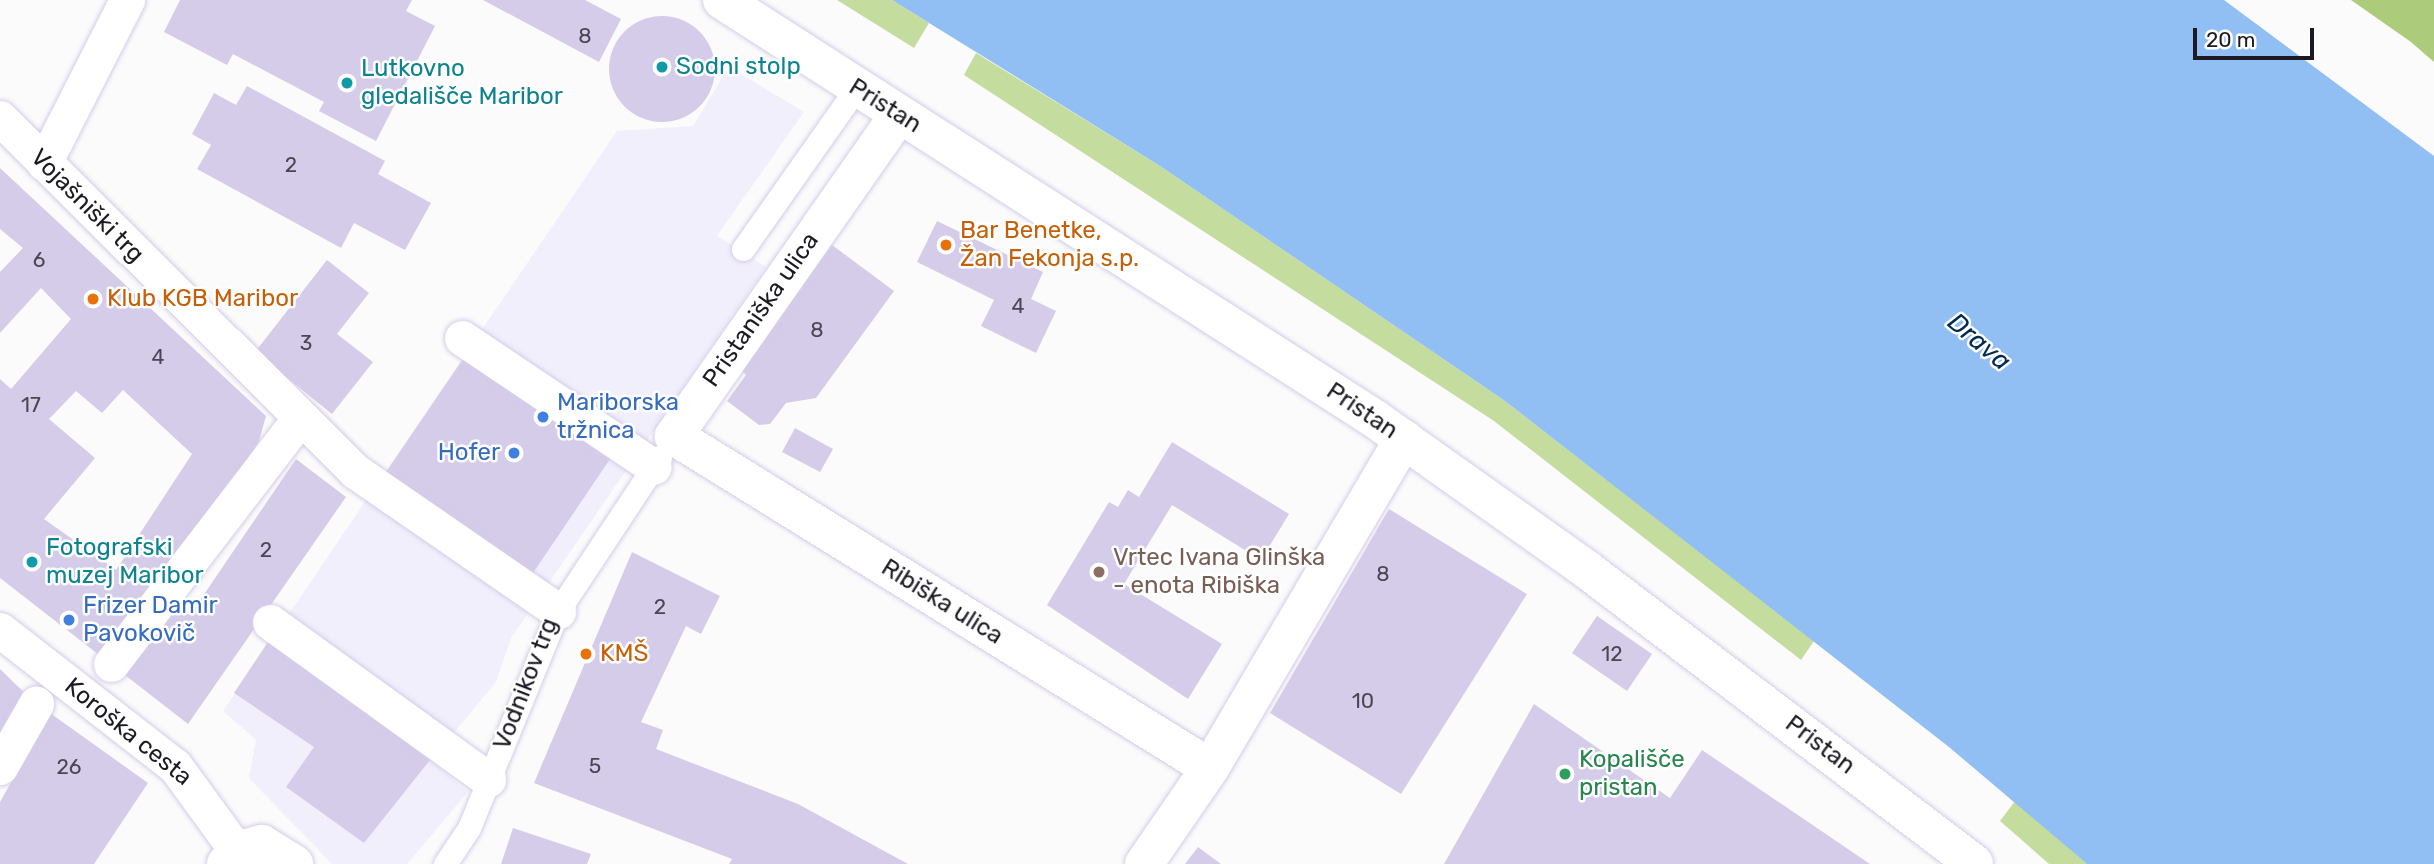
<!DOCTYPE html>
<html>
<head>
<meta charset="utf-8">
<style>
	body { margin:0 }
	#map { position:relative; width:2434px; height:864px; overflow:hidden; background:#fbfbfb; font-family:Rubik,sans-serif }
	div>[style] { position:absolute }
	[style*='--x'] { left:calc(var(--x)*1px); top:calc(var(--y)*1px); width:calc(var(--w)*1px); rotate:calc(var(--a)*1deg) }
	.commercial>* { inset:0; background:#f1effc }
	.green>* { inset:0; background:#c4dd9f }
	.forest>* { inset:0; background:#adcc7b }
	.water>* { inset:0; background:#91bff3 }
	.building>* { inset:0; background:#d5cce9 }
	.round { border-radius:50% }
	.roads { filter:drop-shadow(0 0 2px #d5cce9) drop-shadow(0 0 2px #d5cce9) }
	.service>* { height:23px; margin:-11.5px; padding:0 11.5px; transform-origin:11.5px; border-radius:11.5px; background:#fff }
	.pedestrian>* { height:35px; margin:-17.5px; padding:0 17.5px; transform-origin:17.5px; border-radius:17.5px; background:#fff }
	.minor>* { height:38px; margin:-19px; padding:0 19px; transform-origin:19px; border-radius:19px; background:#fff }
	.dots>* { width:19px; height:19px; translate:-50% -50%; box-sizing:border-box; border:4px solid #fff; border-radius:50% }
	span { translate:-50% -50%; white-space:nowrap; text-align:center; line-height:1.15; -webkit-text-stroke:5px #fff; paint-order:stroke }
	.number-label { font-size:21px; color:#4a4654 }
	.number-label span { -webkit-text-stroke-width:0 }
	.culture-label { font-size:24px; color:#0d838f }
	.left { translate:0 -50%; text-align:left }
	.street-label { font-size:24px; color:#1c1923 }
	.food-label { font-size:24px; color:#c56008 }
	.shop-label { font-size:24px; color:#366cbe }
	.right { translate:-100% -50%; text-align:right }
	.education-label { font-size:24px; color:#785e54 }
	.leisure-label { font-size:24px; color:#27864d }
	.water-label { font-size:26px; color:#002a51; font-style:italic }
	.scale { position:absolute; left:2193px; top:28px; width:121px; height:32px; box-sizing:border-box; border:4px solid #1c1923; border-top:0; padding-left:9px; font-size:21px; line-height:24px; white-space:nowrap; color:#1c1923; -webkit-text-stroke:5px #fff; paint-order:stroke }
</style>
</head>
<body>
<div id="map">
	<div class="commercial">
		<i style="clip-path:polygon(729px 67px,804px 112px,717px 236px,766px 267px,511px 638px,496px 682px,431px 760px,468px 792px,407px 864px,332px 864px,249px 778px,256px 740px,223px 711px,617px 131px,693px 126px)"></i>
	</div>
	<div class="green">
		<i style="clip-path:polygon(837px 0,892px 0,929px 23px,914px 48px)"></i>
		<i style="clip-path:polygon(976px 53px,1160px 166px,1505px 401px,1814px 641px,1801px 660px,1494px 421px,964px 75px)"></i>
		<i style="clip-path:polygon(2015px 801px,2087px 864px,2049px 864px,2000px 821px)"></i>
	</div>
	<div class="forest">
		<i style="clip-path:polygon(2351px 0,2434px 0,2434px 62px,2411px 42px)"></i>
	</div>
	<div class="water">
		<i style="clip-path:polygon(892px 0,2224px 0,2434px 156px,2434px 864px,2087px 864px,1949px 747px,1505px 401px,1160px 166px)"></i>
	</div>
	<div class="building">
		<i style="clip-path:polygon(180px 0,412px 0,406px 11px,435px 26px,376px 141px,319px 111px,324px 102px,233px 54px,227px 65px,164px 32px)"></i>
		<i style="clip-path:polygon(483px 0,585px 0,621px 19px,599px 62px)"></i>
		<i class="round" style="left:609px;top:16px;width:106px;height:106px"></i>
		<i style="clip-path:polygon(247px 86px,385px 161px,378px 174px,431px 203px,405px 250px,354px 223px,341px 248px,197px 169px,211px 145px,192px 134px,214px 93px,236px 105px)"></i>
		<i style="clip-path:polygon(evenodd,0 168px,266px 416px,259px 441px,160px 597px,190px 615px,296px 459px,346px 497px,188px 724px,0 578px,0 379px,11px 389px,71px 319px,41px 288px,0 333px,0 272px,23px 248px,0 229px,0 168px,123px 390px,192px 454px,116px 570px,44px 519px,95px 458px,49px 419px,76px 391px,102px 413px,123px 390px)"></i>
		<i style="clip-path:polygon(937px 221px,1043px 272px,1031px 299px,1056px 311px,1036px 353px,981px 326px,994px 300px,917px 262px)"></i>
		<i style="clip-path:polygon(832px 245px,894px 291px,816px 398px,786px 403px,770px 424px,759px 425px,727px 401px,746px 375px,741px 370px)"></i>
		<i style="clip-path:polygon(327px 260px,369px 293px,337px 334px,373px 362px,332px 414px,255px 352px)"></i>
		<i style="clip-path:polygon(465px 356px,612px 456px,529px 579px,382px 478px)"></i>
		<i style="clip-path:polygon(795px 428px,833px 449px,820px 472px,782px 452px)"></i>
		<i style="clip-path:polygon(1172px 442px,1289px 514px,1261px 560px,1172px 505px,1124px 584px,1222px 644px,1188px 699px,1047px 605px,1109px 502px,1118px 507px,1128px 490px,1139px 497px)"></i>
		<i style="clip-path:polygon(1389px 509px,1527px 594px,1401px 794px,1270px 713px)"></i>
		<i style="clip-path:polygon(632px 552px,720px 596px,701px 634px,686px 626px,641px 722px,663px 730px,656px 749px,798px 804px,908px 864px,729px 864px,732px 859px,534px 783px)"></i>
		<i style="clip-path:polygon(1597px 616px,1652px 654px,1627px 691px,1572px 653px)"></i>
		<i style="clip-path:polygon(268px 642px,430px 760px,364px 843px,286px 787px,314px 747px,234px 693px)"></i>
		<i style="clip-path:polygon(0 669px,36px 704px,0 762px)"></i>
		<i style="clip-path:polygon(1534px 704px,1670px 798px,1702px 750px,1870px 864px,1444px 864px)"></i>
		<i style="clip-path:polygon(50px 713px,148px 783px,94px 864px,0 864px,0 802px)"></i>
		<i style="clip-path:polygon(513px 828px,591px 854px,587px 864px,501px 864px)"></i>
		<i style="clip-path:polygon(1198px 847px,1221px 864px,1185px 864px)"></i>
	</div>
	<div class="roads">
		<div class="service">
			<i style="--x:743;--y:249;--w:194;--a:-54.8"></i>
			<i style="--x:445;--y:864;--w:43;--a:-56.3"></i>
			<i style="--x:469;--y:828;--w:235;--a:-67.7"></i>
			<i style="--x:558;--y:611;--w:185;--a:-56.5"></i>
		</div>
		<div class="pedestrian">
			<i style="--x:0;--y:118;--w:501;--a:44.84"></i>
			<i style="--x:355;--y:471;--w:247;--a:34.6"></i>
			<i style="--x:44;--y:163;--w:183;--a:-63"></i>
			<i style="--x:462;--y:338;--w:231;--a:33.9"></i>
			<i style="--x:270;--y:622;--w:269;--a:35.8"></i>
			<i style="--x:0;--y:630;--w:222;--a:37.9"></i>
			<i style="--x:175;--y:766;--w:105;--a:53.9"></i>
			<i style="--x:111;--y:664;--w:307;--a:-52.5"></i>
			<i style="--x:0;--y:767;--w:73;--a:-60.3"></i>
		</div>
		<div class="minor">
			<i style="--x:722;--y:0;--w:776;--a:32.69"></i>
			<i style="--x:1375;--y:419;--w:259;--a:35.4"></i>
			<i style="--x:1586;--y:569;--w:487;--a:37.2"></i>
			<i style="--x:898;--y:116;--w:391;--a:125"></i>
			<i style="--x:674;--y:436;--w:630;--a:31.77"></i>
			<i style="--x:226;--y:864;--w:17;--a:-50"></i>
			<i style="--x:237;--y:851;--w:26;--a:-16"></i>
			<i style="--x:262;--y:844;--w:38;--a:32"></i>
			<i style="--x:1144;--y:864;--w:116;--a:-55.5"></i>
			<i style="--x:1210;--y:768;--w:382;--a:-59.5"></i>
		</div>
	</div>
	<div class="dots">
		<i style="left:662px;top:67px;background:#0f9aa8"></i>
		<i style="left:347px;top:83px;background:#0f9aa8"></i>
		<i style="left:946px;top:245px;background:#e8710a"></i>
		<i style="left:93px;top:299px;background:#e8710a"></i>
		<i style="left:543px;top:417px;background:#3f7fe0"></i>
		<i style="left:514px;top:453px;background:#3f7fe0"></i>
		<i style="left:32px;top:562px;background:#0f9aa8"></i>
		<i style="left:1099px;top:572px;background:#8d6e63"></i>
		<i style="left:69px;top:620px;background:#3f7fe0"></i>
		<i style="left:586px;top:654px;background:#e8710a"></i>
		<i style="left:1565px;top:774px;background:#2e9e5b"></i>
	</div>
	<div class="number-label">
		<span style="left:585px;top:36px">8</span>
		<span style="left:291px;top:165px">2</span>
		<span style="left:39px;top:260px">6</span>
		<span style="left:1018px;top:306px">4</span>
		<span style="left:817px;top:330px">8</span>
		<span style="left:306px;top:343px">3</span>
		<span style="left:158px;top:357px">4</span>
		<span style="left:31px;top:405px">17</span>
		<span style="left:266px;top:550px">2</span>
		<span style="left:1383px;top:574px">8</span>
		<span style="left:660px;top:607px">2</span>
		<span style="left:1612px;top:654px">12</span>
		<span style="left:1363px;top:701px">10</span>
		<span style="left:595px;top:766px">5</span>
		<span style="left:69px;top:767px">26</span>
	</div>
	<div class="culture-label">
		<span class="left" style="left:676px;top:67px">Sodni stolp</span>
		<span class="left" style="left:361px;top:83px">Lutkovno<br>gledališče Maribor</span>
		<span class="left" style="left:46px;top:562px">Fotografski<br>muzej Maribor</span>
	</div>
	<div class="street-label">
		<span style="left:885px;top:106px;rotate:32deg">Pristan</span>
		<span style="left:87px;top:206px;rotate:45deg">Vojašniški trg</span>
		<span style="left:761px;top:310px;rotate:-55deg">Pristaniška ulica</span>
		<span style="left:1362px;top:411px;rotate:34deg">Pristan</span>
		<span style="left:942px;top:602px;rotate:32deg">Ribiška ulica</span>
		<span style="left:526px;top:684px;rotate:-69deg">Vodnikov trg</span>
		<span style="left:128px;top:732px;rotate:39deg">Koroška cesta</span>
		<span style="left:1820px;top:745px;rotate:37deg">Pristan</span>
	</div>
	<div class="food-label">
		<span class="left" style="left:960px;top:245px">Bar Benetke,<br>Žan Fekonja s.p.</span>
		<span class="left" style="left:107px;top:299px">Klub KGB Maribor</span>
		<span class="left" style="left:600px;top:654px">KMŠ</span>
	</div>
	<div class="shop-label">
		<span class="left" style="left:557px;top:417px">Mariborska<br>tržnica</span>
		<span class="right" style="left:500px;top:453px">Hofer</span>
		<span class="left" style="left:83px;top:620px">Frizer Damir<br>Pavokovič</span>
	</div>
	<div class="education-label">
		<span class="left" style="left:1113px;top:572px">Vrtec Ivana Glinška<br>- enota Ribiška</span>
	</div>
	<div class="leisure-label">
		<span class="left" style="left:1579px;top:774px">Kopališče<br>pristan</span>
	</div>
	<div class="water-label">
		<span style="left:1979px;top:342px;rotate:40deg">Drava</span>
	</div>
	<div class="scale">20 m</div>
</div>
</body>
</html>
